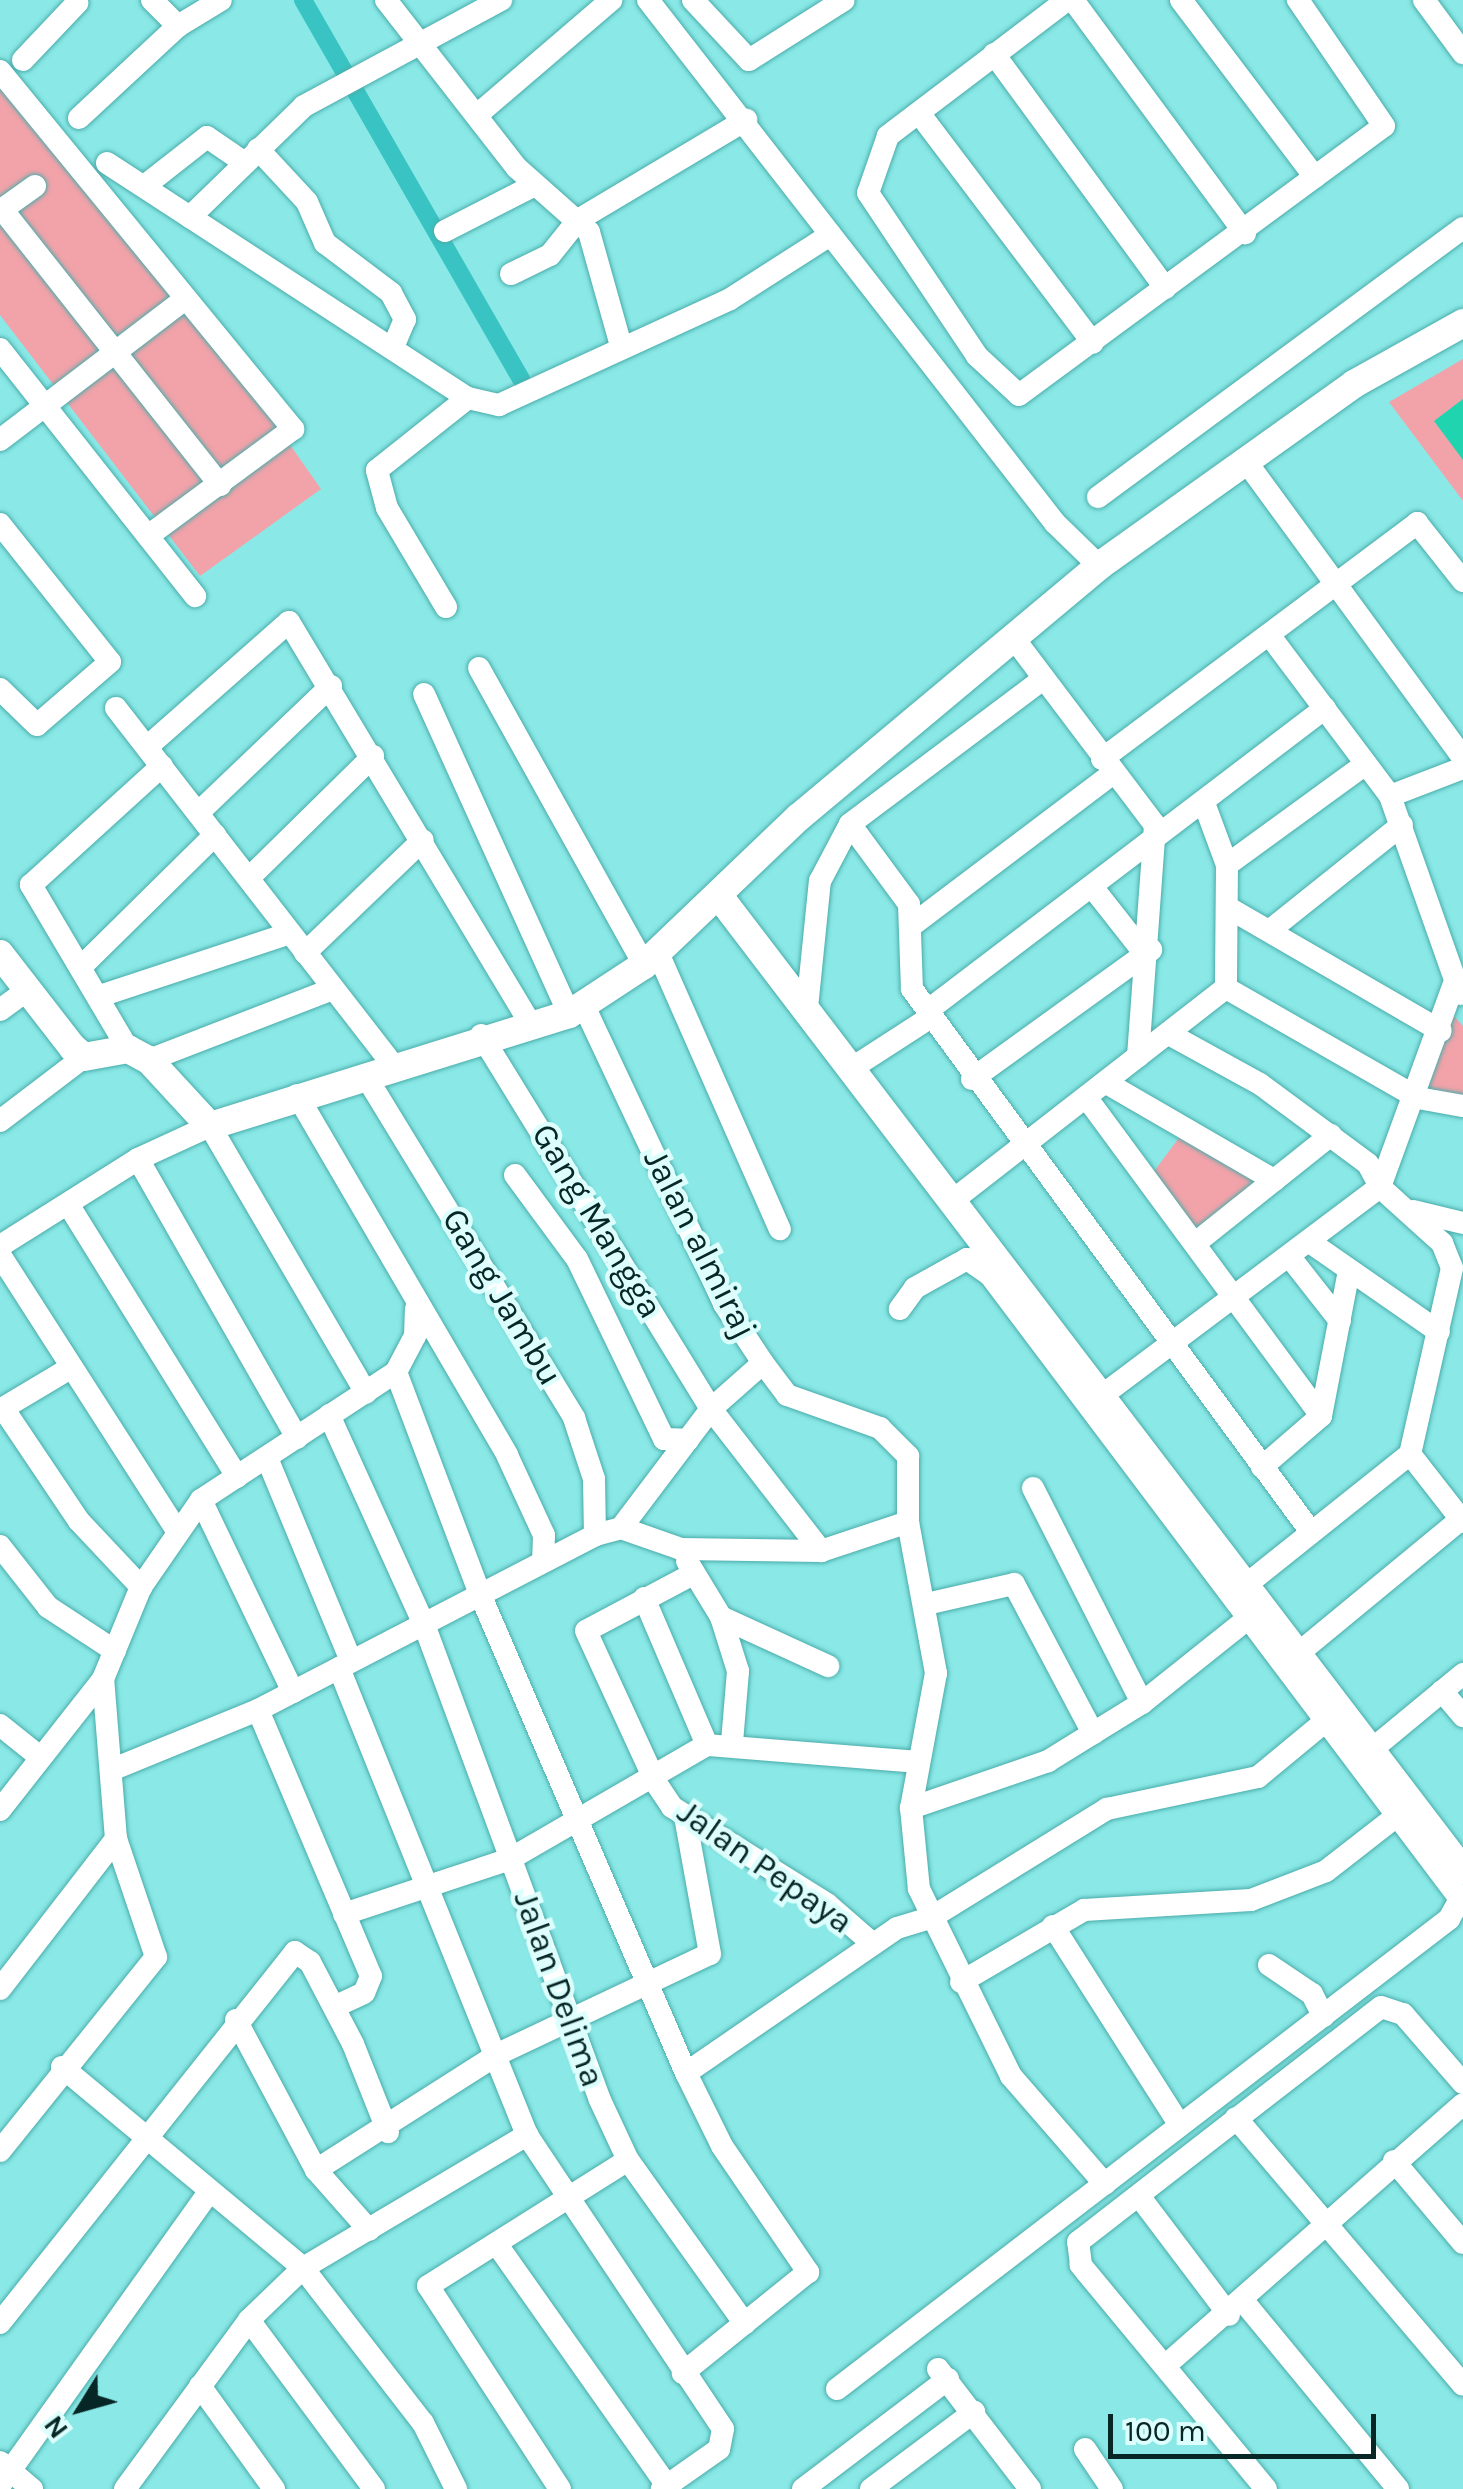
<!DOCTYPE html>
<html>
<head>
<meta charset="utf-8">
<style>
	body { margin:0 }
	#map { position:relative; width:1463px; height:2489px; overflow:hidden; background:#8ae9e7; font-family:Karla,sans-serif }
	div>[style] { position:absolute }
	[style*='--x'] { left:calc(var(--x)*1px); top:calc(var(--y)*1px); width:calc(var(--w)*1px); rotate:calc(var(--a)*1deg) }
	.green>* { inset:0; background:#f2a2a9 }
	.canal>* { height:18px; margin:-9px; padding:0 9px; transform-origin:9px; border-radius:9px; background:#39c4c3 }
	.building>* { inset:0; background:#20d4b0 }
	.roads { filter:drop-shadow(0 0 2px #4aacaa) drop-shadow(0 0 2px #4aacaa) }
	.minor>* { height:22px; margin:-11px; padding:0 11px; transform-origin:11px; border-radius:11px; background:#fff }
	.tertiary>* { height:28px; margin:-14px; padding:0 14px; transform-origin:14px; border-radius:14px; background:#fff }
	span { translate:-50% -50%; white-space:nowrap; text-align:center; line-height:1.15; -webkit-text-stroke:9px #dcfffe; paint-order:stroke }
	.street-label { font-size:35px; color:#072626 }
	.north { position:absolute; left:30px; top:2359px; width:100px; height:100px; -webkit-text-stroke:8px #dcfffe; paint-order:stroke; rotate:233deg; font-size:28px; font-weight:700; line-height:40px; text-align:center; color:#072626 }
	.north::after { content:''; display:block; margin:auto; width:35px; height:45px; background:#072626; clip-path:polygon(50% 0,100% 100%,50% 72%,0 100%) }
	.scale { position:absolute; left:1108px; top:2414px; width:268px; height:45px; box-sizing:border-box; border:5px solid #072626; border-top:0; padding-left:12px; font-size:30px; line-height:35px; white-space:nowrap; color:#072626; -webkit-text-stroke:8px #dcfffe; paint-order:stroke }
</style>
</head>
<body>
<div id="map">
	<div class="green">
		<i style="clip-path:polygon(0 66px,120px 203px,321px 489px,200px 576px,0 315px)"></i>
		<i style="clip-path:polygon(1463px 359px,1463px 501px,1389px 402px)"></i>
		<i style="clip-path:polygon(1447px 1008px,1463px 1026px,1463px 1106px,1426px 1101px)"></i>
		<i style="clip-path:polygon(1181px 1135px,1262px 1184px,1200px 1236px,1152px 1174px)"></i>
	</div>
	<div class="canal">
		<i style="--x:303;--y:0;--w:437;--a:60.1"></i>
	</div>
	<div class="building">
		<i style="clip-path:polygon(1463px 399px,1463px 460px,1434px 421px)"></i>
	</div>
	<div class="roads">
		<div class="minor">
			<i style="--x:152;--y:0;--w:37;--a:45"></i>
			<i style="--x:386;--y:0;--w:213;--a:52.1"></i>
			<i style="--x:517;--y:168;--w:96;--a:41.6"></i>
			<i style="--x:589;--y:232;--w:118;--a:74.3"></i>
			<i style="--x:648;--y:0;--w:663;--a:52.11"></i>
			<i style="--x:1055;--y:523;--w:62;--a:44.3"></i>
			<i style="--x:693;--y:0;--w:82;--a:47"></i>
			<i style="--x:749;--y:60;--w:112;--a:-32.3"></i>
			<i style="--x:1067;--y:0;--w:225;--a:142.8"></i>
			<i style="--x:888;--y:136;--w:60;--a:109.3"></i>
			<i style="--x:868;--y:193;--w:196;--a:56.2"></i>
			<i style="--x:977;--y:356;--w:57;--a:42.9"></i>
			<i style="--x:1019;--y:395;--w:453;--a:-36.4"></i>
			<i style="--x:1384;--y:126;--w:153;--a:-124.3"></i>
			<i style="--x:1073;--y:0;--w:290;--a:53.6"></i>
			<i style="--x:1181;--y:0;--w:222;--a:52.9"></i>
			<i style="--x:1424;--y:0;--w:66;--a:53.7"></i>
			<i style="--x:994;--y:54;--w:290;--a:53.8"></i>
			<i style="--x:23;--y:60;--w:79;--a:-46.5"></i>
			<i style="--x:0;--y:71;--w:463;--a:50.7"></i>
			<i style="--x:293;--y:429;--w:180;--a:143.6"></i>
			<i style="--x:919;--y:113;--w:288;--a:52.9"></i>
			<i style="--x:477;--y:115;--w:177;--a:-40.6"></i>
			<i style="--x:79;--y:118;--w:135;--a:-42.9"></i>
			<i style="--x:178;--y:26;--w:50;--a:-31.2"></i>
			<i style="--x:258;--y:149;--w:72;--a:47.2"></i>
			<i style="--x:307;--y:202;--w:45;--a:66.3"></i>
			<i style="--x:325;--y:243;--w:83;--a:37.1"></i>
			<i style="--x:391;--y:293;--w:30;--a:62"></i>
			<i style="--x:405;--y:319;--w:28;--a:113"></i>
			<i style="--x:107;--y:163;--w:431;--a:33.1"></i>
			<i style="--x:468;--y:398;--w:32;--a:13"></i>
			<i style="--x:499;--y:405;--w:254;--a:-24.6"></i>
			<i style="--x:730;--y:299;--w:119;--a:-32.6"></i>
			<i style="--x:147;--y:184;--w:76;--a:-38.1"></i>
			<i style="--x:207;--y:137;--w:46;--a:34.4"></i>
			<i style="--x:2;--y:209;--w:352;--a:51.7"></i>
			<i style="--x:0;--y:211;--w:43;--a:-35.5"></i>
			<i style="--x:190;--y:217;--w:159;--a:-44.2"></i>
			<i style="--x:304;--y:106;--w:224;--a:-28.3"></i>
			<i style="--x:445;--y:231;--w:99;--a:-27.1"></i>
			<i style="--x:511;--y:274;--w:43;--a:-26"></i>
			<i style="--x:550;--y:255;--w:45;--a:-51.3"></i>
			<i style="--x:578;--y:220;--w:196;--a:-30.8"></i>
			<i style="--x:0;--y:349;--w:315;--a:51.7"></i>
			<i style="--x:0;--y:440;--w:233;--a:-37.3"></i>
			<i style="--x:1245;--y:460;--w:369;--a:53.8"></i>
			<i style="--x:1098;--y:497;--w:453;--a:-36.4"></i>
			<i style="--x:0;--y:524;--w:176;--a:51.4"></i>
			<i style="--x:110;--y:662;--w:96;--a:139.2"></i>
			<i style="--x:37;--y:725;--w:52;--a:-135.8"></i>
			<i style="--x:446;--y:607;--w:115;--a:-120.8"></i>
			<i style="--x:387;--y:508;--w:39;--a:-105"></i>
			<i style="--x:377;--y:470;--w:116;--a:-38.4"></i>
			<i style="--x:1012;--y:636;--w:237;--a:52.9"></i>
			<i style="--x:1155;--y:825;--w:232;--a:94.2"></i>
			<i style="--x:1270;--y:636;--w:200;--a:53.1"></i>
			<i style="--x:1390;--y:796;--w:210;--a:70.5"></i>
			<i style="--x:479;--y:668;--w:340;--a:60.9"></i>
			<i style="--x:424;--y:694;--w:351;--a:65.6"></i>
			<i style="--x:116;--y:708;--w:450;--a:52.2"></i>
			<i style="--x:147;--y:747;--w:189;--a:-41.4"></i>
			<i style="--x:289;--y:622;--w:468;--a:59"></i>
			<i style="--x:1102;--y:759;--w:394;--a:-36.8"></i>
			<i style="--x:1417;--y:523;--w:74;--a:51.6"></i>
			<i style="--x:1390;--y:796;--w:78;--a:-21"></i>
			<i style="--x:1204;--y:803;--w:66;--a:69.6"></i>
			<i style="--x:1227;--y:865;--w:123;--a:90.5"></i>
			<i style="--x:198;--y:813;--w:184;--a:-43.7"></i>
			<i style="--x:850;--y:824;--w:99;--a:53.6"></i>
			<i style="--x:909;--y:904;--w:85;--a:88"></i>
			<i style="--x:912;--y:989;--w:674;--a:53.69"></i>
			<i style="--x:1227;--y:865;--w:168;--a:-36.1"></i>
			<i style="--x:249;--y:878;--w:174;--a:-44.5"></i>
			<i style="--x:1093;--y:888;--w:84;--a:51.8"></i>
			<i style="--x:1227;--y:907;--w:247;--a:30.1"></i>
			<i style="--x:911;--y:926;--w:253;--a:-37.1"></i>
			<i style="--x:1269;--y:931;--w:170;--a:-38.6"></i>
			<i style="--x:305;--y:953;--w:163;--a:-43.8"></i>
			<i style="--x:658;--y:953;--w:302;--a:66.2"></i>
			<i style="--x:84;--y:964;--w:184;--a:-44.6"></i>
			<i style="--x:1226;--y:988;--w:221;--a:29.8"></i>
			<i style="--x:1418;--y:1098;--w:46;--a:10.1"></i>
			<i style="--x:103;--y:995;--w:197;--a:-18.3"></i>
			<i style="--x:584;--y:1006;--w:329;--a:64.8"></i>
			<i style="--x:724;--y:1304;--w:71;--a:56.5"></i>
			<i style="--x:763;--y:1363;--w:40;--a:53"></i>
			<i style="--x:787;--y:1395;--w:99;--a:19.5"></i>
			<i style="--x:880;--y:1428;--w:40;--a:45"></i>
			<i style="--x:908;--y:1456;--w:66;--a:90"></i>
			<i style="--x:908;--y:1522;--w:154;--a:79.5"></i>
			<i style="--x:936;--y:1673;--w:137;--a:100.5"></i>
			<i style="--x:911;--y:1808;--w:81;--a:84.4"></i>
			<i style="--x:919;--y:1889;--w:208;--a:63.8"></i>
			<i style="--x:1011;--y:2076;--w:143;--a:49"></i>
			<i style="--x:807;--y:1008;--w:128;--a:-84.2"></i>
			<i style="--x:820;--y:881;--w:64;--a:-62.2"></i>
			<i style="--x:850;--y:824;--w:241;--a:-36.9"></i>
			<i style="--x:0;--y:1010;--w:32;--a:-36"></i>
			<i style="--x:927;--y:1011;--w:500;--a:-37.28"></i>
			<i style="--x:1169;--y:1034;--w:104;--a:28.8"></i>
			<i style="--x:1260;--y:1084;--w:134;--a:36.5"></i>
			<i style="--x:1368;--y:1164;--w:26;--a:62"></i>
			<i style="--x:1380;--y:1187;--w:84;--a:42.1"></i>
			<i style="--x:1442;--y:1243;--w:27;--a:68"></i>
			<i style="--x:1452;--y:1268;--w:191;--a:102.7"></i>
			<i style="--x:1410;--y:1454;--w:215;--a:141.4"></i>
			<i style="--x:481;--y:1035;--w:439;--a:58.4"></i>
			<i style="--x:711;--y:1409;--w:180;--a:52.2"></i>
			<i style="--x:128;--y:1049;--w:191;--a:-120.6"></i>
			<i style="--x:31;--y:885;--w:177;--a:-42.3"></i>
			<i style="--x:149;--y:1060;--w:197;--a:-21.1"></i>
			<i style="--x:852;--y:1068;--w:94;--a:-32.8"></i>
			<i style="--x:365;--y:1075;--w:402;--a:58.6"></i>
			<i style="--x:574;--y:1418;--w:64;--a:71.8"></i>
			<i style="--x:594;--y:1479;--w:56;--a:89"></i>
			<i style="--x:972;--y:1079;--w:221;--a:-35.8"></i>
			<i style="--x:1110;--y:1085;--w:190;--a:30.1"></i>
			<i style="--x:297;--y:1095;--w:417;--a:59.7"></i>
			<i style="--x:507;--y:1455;--w:88;--a:65.2"></i>
			<i style="--x:544;--y:1535;--w:25;--a:92"></i>
			<i style="--x:1089;--y:1101;--w:391;--a:53.6"></i>
			<i style="--x:0;--y:1121;--w:106;--a:-37.3"></i>
			<i style="--x:138;--y:1159;--w:321;--a:60.3"></i>
			<i style="--x:515;--y:1175;--w:104;--a:53.6"></i>
			<i style="--x:577;--y:1259;--w:200;--a:64.2"></i>
			<i style="--x:664;--y:1439;--w:24;--a:2"></i>
			<i style="--x:952;--y:1201;--w:347;--a:-37.9"></i>
			<i style="--x:68;--y:1204;--w:321;--a:58.2"></i>
			<i style="--x:1413;--y:1211;--w:51;--a:13.5"></i>
			<i style="--x:1198;--y:1241;--w:170;--a:-38.6"></i>
			<i style="--x:1314;--y:1245;--w:152;--a:34.8"></i>
			<i style="--x:0;--y:1246;--w:163;--a:-32.2"></i>
			<i style="--x:138;--y:1159;--w:79;--a:-24.6"></i>
			<i style="--x:210;--y:1126;--w:309;--a:59.7"></i>
			<i style="--x:0;--y:1255;--w:328;--a:57.3"></i>
			<i style="--x:1293;--y:1261;--w:76;--a:51.9"></i>
			<i style="--x:396;--y:1372;--w:237;--a:69.3"></i>
			<i style="--x:480;--y:1594;--w:521;--a:66.73"></i>
			<i style="--x:686;--y:2073;--w:81;--a:63.7"></i>
			<i style="--x:722;--y:2146;--w:153;--a:55.7"></i>
			<i style="--x:808;--y:2272;--w:161;--a:141.1"></i>
			<i style="--x:1100;--y:1397;--w:350;--a:-36.9"></i>
			<i style="--x:1380;--y:1187;--w:214;--a:-70"></i>
			<i style="--x:3;--y:1408;--w:136;--a:56.1"></i>
			<i style="--x:79;--y:1521;--w:91;--a:46.8"></i>
			<i style="--x:0;--y:1410;--w:78;--a:-30.8"></i>
			<i style="--x:329;--y:1415;--w:233;--a:65.6"></i>
			<i style="--x:425;--y:1627;--w:504;--a:69.7"></i>
			<i style="--x:600;--y:2100;--w:66;--a:65"></i>
			<i style="--x:628;--y:2160;--w:201;--a:54.5"></i>
			<i style="--x:1410;--y:1454;--w:86;--a:52.1"></i>
			<i style="--x:267;--y:1458;--w:220;--a:67.5"></i>
			<i style="--x:1262;--y:1467;--w:78;--a:-40.8"></i>
			<i style="--x:1321;--y:1416;--w:148;--a:-79.1"></i>
			<i style="--x:1033;--y:1488;--w:241;--a:63.1"></i>
			<i style="--x:201;--y:1500;--w:213;--a:64.4"></i>
			<i style="--x:621;--y:1528;--w:149;--a:-52.9"></i>
			<i style="--x:711;--y:1409;--w:69;--a:-41.5"></i>
			<i style="--x:0;--y:1546;--w:78;--a:51.8"></i>
			<i style="--x:48;--y:1607;--w:80;--a:33.3"></i>
			<i style="--x:687;--y:1561;--w:66;--a:58.7"></i>
			<i style="--x:721;--y:1617;--w:57;--a:72.5"></i>
			<i style="--x:738;--y:1671;--w:72;--a:94.8"></i>
			<i style="--x:693;--y:1574;--w:121;--a:152"></i>
			<i style="--x:586;--y:1631;--w:167;--a:65.3"></i>
			<i style="--x:656;--y:1783;--w:29;--a:56"></i>
			<i style="--x:672;--y:1807;--w:183;--a:32"></i>
			<i style="--x:827;--y:1904;--w:61;--a:41"></i>
			<i style="--x:644;--y:1598;--w:160;--a:66.8"></i>
			<i style="--x:926;--y:1604;--w:90;--a:-12.8"></i>
			<i style="--x:1014;--y:1584;--w:169;--a:62.1"></i>
			<i style="--x:721;--y:1617;--w:118;--a:24.6"></i>
			<i style="--x:1295;--y:1656;--w:215;--a:-39.5"></i>
			<i style="--x:339;--y:1668;--w:503;--a:68.07"></i>
			<i style="--x:527;--y:2135;--w:353;--a:56.3"></i>
			<i style="--x:723;--y:2429;--w:20;--a:101"></i>
			<i style="--x:719;--y:2449;--w:70;--a:144.9"></i>
			<i style="--x:1442;--y:1691;--w:33;--a:50"></i>
			<i style="--x:258;--y:1710;--w:289;--a:67"></i>
			<i style="--x:371;--y:1976;--w:18;--a:112"></i>
			<i style="--x:364;--y:1993;--w:33;--a:155"></i>
			<i style="--x:0;--y:1725;--w:51;--a:38.7"></i>
			<i style="--x:1370;--y:1751;--w:121;--a:-39.6"></i>
			<i style="--x:116;--y:1768;--w:153;--a:-22.2"></i>
			<i style="--x:258;--y:1710;--w:380;--a:-27.4"></i>
			<i style="--x:595;--y:1535;--w:27;--a:-15"></i>
			<i style="--x:621;--y:1528;--w:64;--a:19.3"></i>
			<i style="--x:681;--y:1549;--w:140;--a:0.8"></i>
			<i style="--x:821;--y:1551;--w:92;--a:-18.4"></i>
			<i style="--x:911;--y:1808;--w:145;--a:-18.9"></i>
			<i style="--x:1048;--y:1761;--w:110;--a:-31.7"></i>
			<i style="--x:1142;--y:1703;--w:146;--a:-38.6"></i>
			<i style="--x:0;--y:1810;--w:167;--a:-51.8"></i>
			<i style="--x:103;--y:1679;--w:100;--a:-67.6"></i>
			<i style="--x:141;--y:1587;--w:106;--a:-55.4"></i>
			<i style="--x:201;--y:1500;--w:233;--a:-33.3"></i>
			<i style="--x:396;--y:1372;--w:41;--a:-62.2"></i>
			<i style="--x:415;--y:1336;--w:27;--a:-88"></i>
			<i style="--x:344;--y:1914;--w:175;--a:-18.3"></i>
			<i style="--x:510;--y:1859;--w:228;--a:-30.1"></i>
			<i style="--x:707;--y:1745;--w:211;--a:4.6"></i>
			<i style="--x:1053;--y:1926;--w:236;--a:57.5"></i>
			<i style="--x:1269;--y:1965;--w:52;--a:34"></i>
			<i style="--x:1312;--y:1994;--w:25;--a:63"></i>
			<i style="--x:961;--y:1982;--w:143;--a:-30.3"></i>
			<i style="--x:1084;--y:1910;--w:167;--a:-3.4"></i>
			<i style="--x:1251;--y:1900;--w:80;--a:-21.1"></i>
			<i style="--x:1326;--y:1871;--w:91;--a:-37.9"></i>
			<i style="--x:1398;--y:1815;--w:14;--a:21"></i>
			<i style="--x:0;--y:1989;--w:190;--a:-52.3"></i>
			<i style="--x:236;--y:2020;--w:170;--a:61.9"></i>
			<i style="--x:316;--y:2170;--w:80;--a:48.5"></i>
			<i style="--x:62;--y:2067;--w:314;--a:39.8"></i>
			<i style="--x:303;--y:2268;--w:196;--a:52.3"></i>
			<i style="--x:423;--y:2423;--w:74;--a:63.4"></i>
			<i style="--x:686;--y:2073;--w:256;--a:-34.5"></i>
			<i style="--x:897;--y:1928;--w:37;--a:-17"></i>
			<i style="--x:932;--y:1917;--w:206;--a:-31.7"></i>
			<i style="--x:1107;--y:1809;--w:154;--a:-12"></i>
			<i style="--x:1258;--y:1777;--w:91;--a:-39.6"></i>
			<i style="--x:1328;--y:1719;--w:14;--a:12"></i>
			<i style="--x:1236;--y:2118;--w:350;--a:49.6"></i>
			<i style="--x:0;--y:2151;--w:249;--a:-51.2"></i>
			<i style="--x:156;--y:1957;--w:125;--a:-108.7"></i>
			<i style="--x:116;--y:1839;--w:161;--a:-94.6"></i>
			<i style="--x:1394;--y:2161;--w:107;--a:49.9"></i>
			<i style="--x:316;--y:2170;--w:216;--a:-32.5"></i>
			<i style="--x:498;--y:2054;--w:234;--a:-25.3"></i>
			<i style="--x:710;--y:1954;--w:140;--a:-100.3"></i>
			<i style="--x:1139;--y:2196;--w:149;--a:52.9"></i>
			<i style="--x:498;--y:2246;--w:294;--a:54.8"></i>
			<i style="--x:1244;--y:2302;--w:242;--a:50.5"></i>
			<i style="--x:249;--y:2320;--w:210;--a:53.5"></i>
			<i style="--x:0;--y:2323;--w:474;--a:-51.5"></i>
			<i style="--x:295;--y:1952;--w:18;--a:34"></i>
			<i style="--x:310;--y:1962;--w:93;--a:62.3"></i>
			<i style="--x:353;--y:2044;--w:95;--a:68.3"></i>
			<i style="--x:1166;--y:2365;--w:395;--a:-41.3"></i>
			<i style="--x:938;--y:2369;--w:151;--a:52.5"></i>
			<i style="--x:200;--y:2386;--w:127;--a:54.3"></i>
			<i style="--x:837;--y:2389;--w:772;--a:-37.52"></i>
			<i style="--x:1449;--y:1919;--w:23;--a:-61"></i>
			<i style="--x:1460;--y:1899;--w:781;--a:-126.99"></i>
			<i style="--x:990;--y:1275;--w:28;--a:-145"></i>
			<i style="--x:967;--y:1259;--w:60;--a:150.9"></i>
			<i style="--x:915;--y:1288;--w:26;--a:126"></i>
			<i style="--x:1085;--y:2449;--w:48;--a:56"></i>
			<i style="--x:0;--y:2462;--w:42;--a:40.2"></i>
			<i style="--x:0;--y:2485;--w:361;--a:-54.5"></i>
			<i style="--x:125;--y:2489;--w:210;--a:-53.7"></i>
			<i style="--x:249;--y:2320;--w:75;--a:-43.9"></i>
			<i style="--x:303;--y:2268;--w:261;--a:-30.7"></i>
			<i style="--x:560;--y:2489;--w:242;--a:-123"></i>
			<i style="--x:428;--y:2286;--w:236;--a:-32.2"></i>
			<i style="--x:803;--y:2489;--w:182;--a:-37.2"></i>
			<i style="--x:871;--y:2489;--w:129;--a:-36.8"></i>
			<i style="--x:1266;--y:2489;--w:291;--a:-129.6"></i>
			<i style="--x:1081;--y:2265;--w:23;--a:-97"></i>
			<i style="--x:1078;--y:2242;--w:383;--a:-37.8"></i>
			<i style="--x:1381;--y:2007;--w:23;--a:18"></i>
			<i style="--x:1403;--y:2014;--w:91;--a:49"></i>
		</div>
		<div class="tertiary">
			<i style="--x:719;--y:896;--w:1226;--a:52.65"></i>
			<i style="--x:0;--y:954;--w:119;--a:52.2"></i>
			<i style="--x:73;--y:1048;--w:14;--a:39"></i>
			<i style="--x:84;--y:1057;--w:45;--a:-10.3"></i>
			<i style="--x:128;--y:1049;--w:24;--a:28"></i>
			<i style="--x:149;--y:1060;--w:90;--a:47.3"></i>
			<i style="--x:210;--y:1126;--w:376;--a:-17.3"></i>
			<i style="--x:569;--y:1014;--w:90;--a:-33.2"></i>
			<i style="--x:644;--y:965;--w:214;--a:-43.7"></i>
			<i style="--x:799;--y:817;--w:391;--a:-39.9"></i>
			<i style="--x:1099;--y:566;--w:313;--a:-35.5"></i>
			<i style="--x:1354;--y:384;--w:125;--a:-29.2"></i>
		</div>
	</div>
	<div class="street-label">
		<span style="left:597px;top:1221px;rotate:59deg">Gang Mangga</span>
		<span style="left:700px;top:1244px;rotate:63deg">Jalan almiraj</span>
		<span style="left:502px;top:1297px;rotate:59deg">Gang Jambu</span>
		<span style="left:765px;top:1867px;rotate:35deg">Jalan Pepaya</span>
		<span style="left:559px;top:1989px;rotate:70deg">Jalan Delima</span>
	</div>
	<div class="north">N</div>
	<div class="scale">100 m</div>
</div>
</body>
</html>
